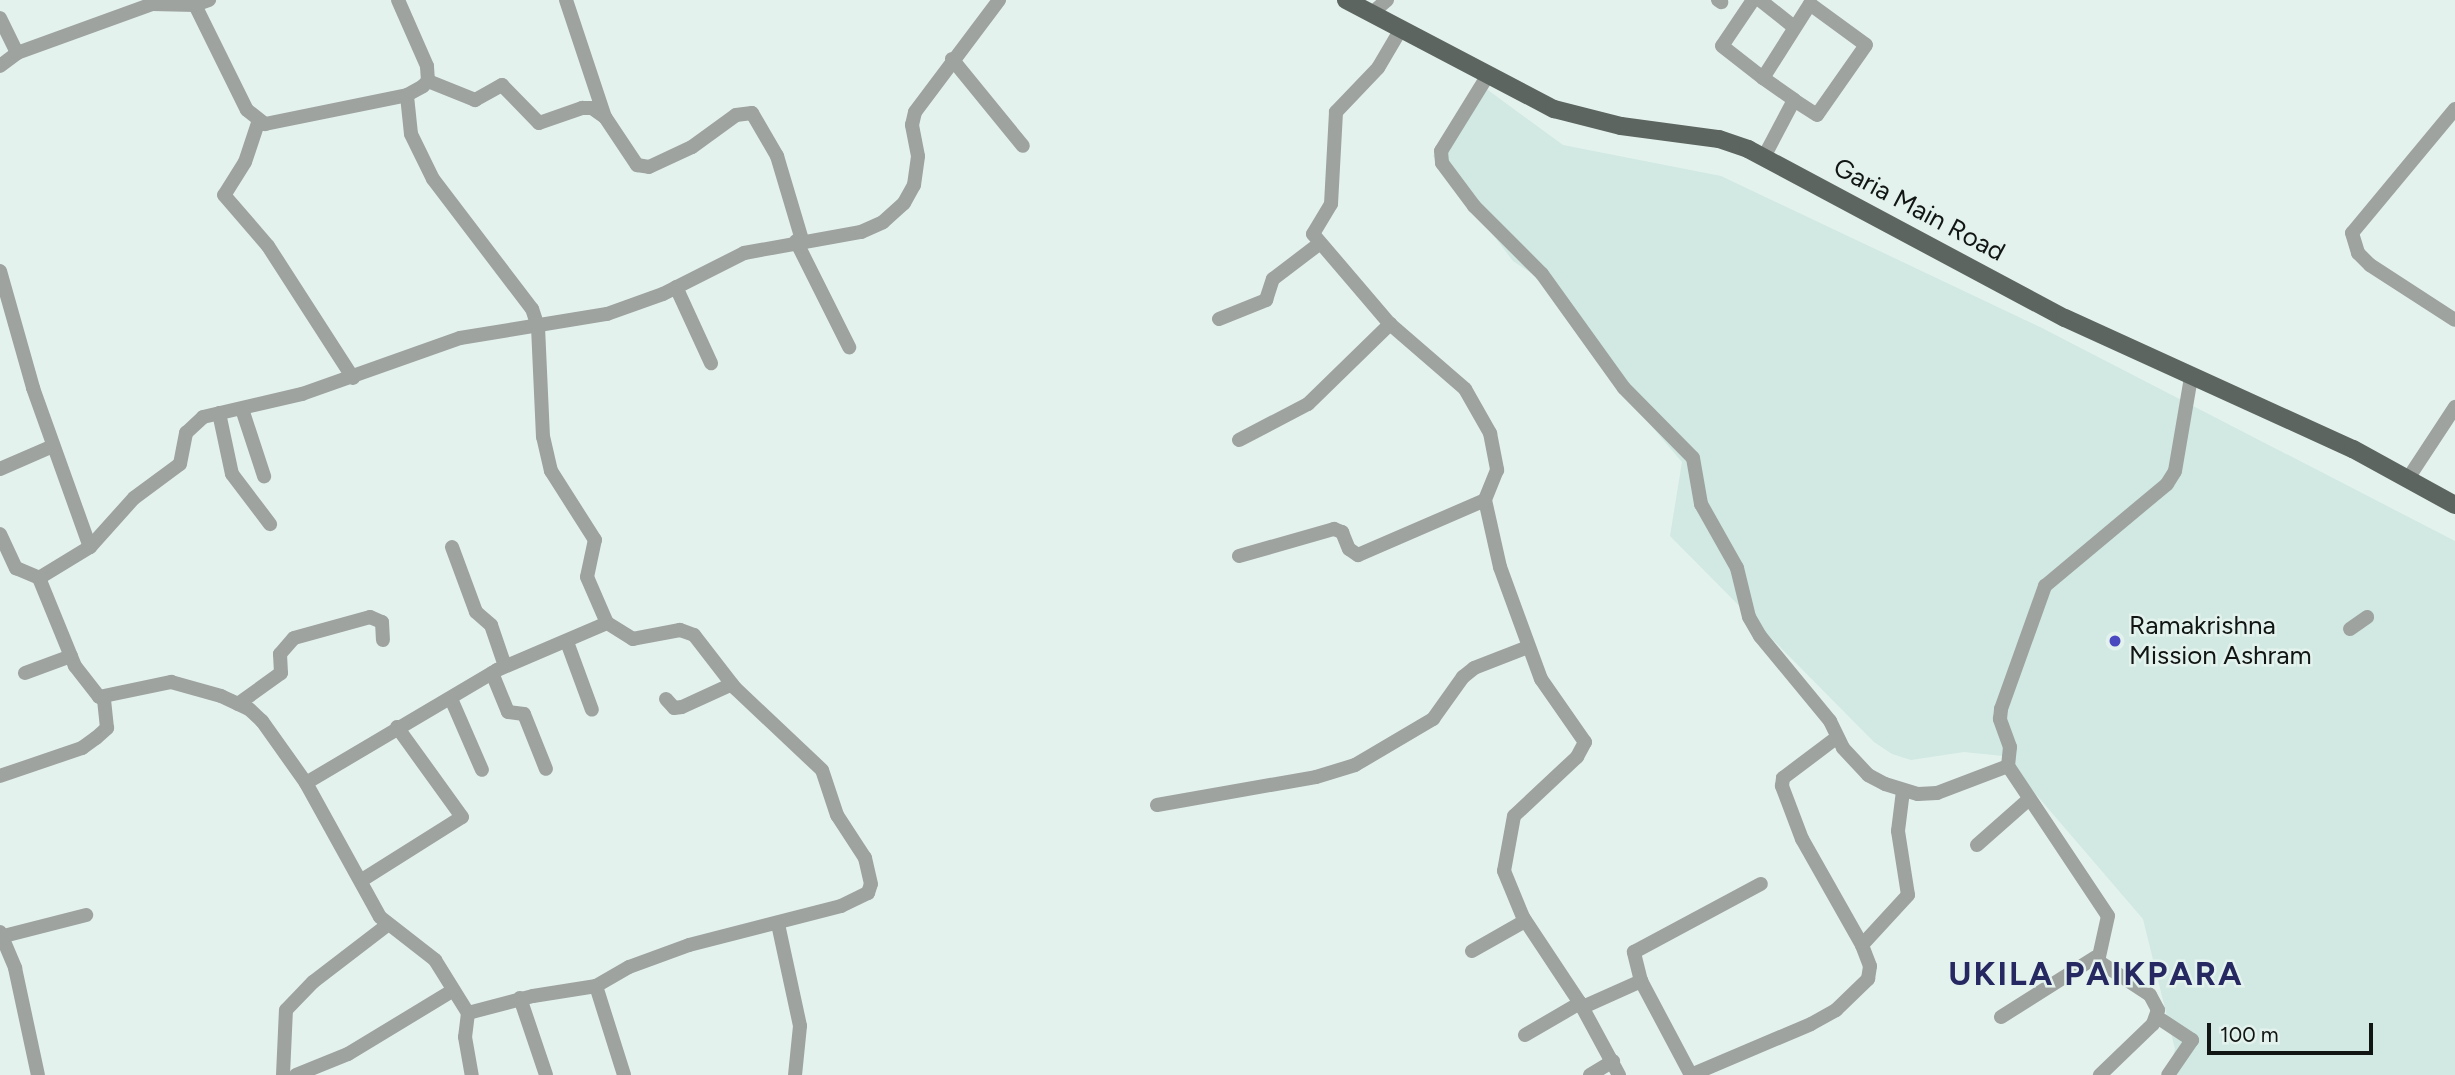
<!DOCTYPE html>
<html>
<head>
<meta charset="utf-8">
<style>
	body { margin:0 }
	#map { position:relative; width:2455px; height:1075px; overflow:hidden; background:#e4f2ee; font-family:Figtree,sans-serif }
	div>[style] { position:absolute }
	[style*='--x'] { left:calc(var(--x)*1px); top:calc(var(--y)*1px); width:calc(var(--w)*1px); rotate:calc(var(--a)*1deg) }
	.built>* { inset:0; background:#d1e9e2 }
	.minor>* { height:14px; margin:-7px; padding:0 7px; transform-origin:7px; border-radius:7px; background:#9ea3a0 }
	.major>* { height:18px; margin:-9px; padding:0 9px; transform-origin:9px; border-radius:9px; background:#5d6560 }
	.dots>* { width:19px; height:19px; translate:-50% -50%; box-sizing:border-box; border:4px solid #e4f2ee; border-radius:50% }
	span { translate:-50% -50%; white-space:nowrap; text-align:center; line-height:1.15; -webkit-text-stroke:5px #e4f2ee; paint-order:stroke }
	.street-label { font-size:26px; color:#111615 }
	.poi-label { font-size:26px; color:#111615 }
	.left { translate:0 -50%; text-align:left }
	.district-label { font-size:33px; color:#262862; font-weight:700; letter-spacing:2px }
	.scale { position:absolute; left:2207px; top:1023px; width:166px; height:32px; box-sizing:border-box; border:4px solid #111615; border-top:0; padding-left:9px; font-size:21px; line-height:24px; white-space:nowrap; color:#111615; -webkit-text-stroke:5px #e4f2ee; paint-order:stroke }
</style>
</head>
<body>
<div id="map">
	<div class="built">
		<i style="clip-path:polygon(1477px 82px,1563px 145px,1721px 176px,2040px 327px,2455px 541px,2455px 1075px,2167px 1075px,2175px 1049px,2143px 919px,2003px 756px,1964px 752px,1911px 760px,1892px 754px,1874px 742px,1670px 536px,1682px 462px,1596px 361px,1537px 277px,1513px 261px,1433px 156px)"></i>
	</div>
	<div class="minor">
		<i style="--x:150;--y:0;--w:4;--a:63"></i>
		<i style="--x:152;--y:4;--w:43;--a:1.3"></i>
		<i style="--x:195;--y:5;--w:15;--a:-20"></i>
		<i style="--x:566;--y:0;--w:123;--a:71.6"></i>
		<i style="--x:605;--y:117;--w:58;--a:56.3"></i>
		<i style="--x:637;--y:165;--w:12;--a:9"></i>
		<i style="--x:649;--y:167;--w:47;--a:-24.9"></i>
		<i style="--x:692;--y:147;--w:54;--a:-36"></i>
		<i style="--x:736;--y:115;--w:16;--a:-7"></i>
		<i style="--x:752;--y:113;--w:50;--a:59.8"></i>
		<i style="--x:777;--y:156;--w:88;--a:73.4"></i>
		<i style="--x:1718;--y:0;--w:4;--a:34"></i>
		<i style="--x:1753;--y:0;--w:55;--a:124"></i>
		<i style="--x:1722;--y:46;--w:52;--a:38"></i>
		<i style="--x:1763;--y:78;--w:88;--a:-57.6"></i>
		<i style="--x:1810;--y:4;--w:69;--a:36.2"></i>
		<i style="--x:1866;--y:45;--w:85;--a:125"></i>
		<i style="--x:1817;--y:115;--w:27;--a:-147"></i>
		<i style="--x:1794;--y:100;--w:64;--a:117.8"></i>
		<i style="--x:1760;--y:0;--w:43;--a:38.5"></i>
		<i style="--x:195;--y:5;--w:117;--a:63.7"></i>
		<i style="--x:247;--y:110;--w:23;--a:38"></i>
		<i style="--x:265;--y:124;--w:145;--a:-11.5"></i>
		<i style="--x:407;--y:95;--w:18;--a:-29"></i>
		<i style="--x:423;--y:86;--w:7;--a:-45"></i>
		<i style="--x:428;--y:81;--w:15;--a:-94"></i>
		<i style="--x:427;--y:66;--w:72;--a:-113.7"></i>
		<i style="--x:1372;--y:13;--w:20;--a:-41"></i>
		<i style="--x:0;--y:18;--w:39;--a:64"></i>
		<i style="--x:1401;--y:29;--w:45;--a:120.5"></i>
		<i style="--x:1378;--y:68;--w:61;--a:133.7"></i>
		<i style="--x:1336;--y:112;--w:92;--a:93.1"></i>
		<i style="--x:1331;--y:204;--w:35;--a:121"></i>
		<i style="--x:1313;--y:234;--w:118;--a:49.5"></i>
		<i style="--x:1390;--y:324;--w:99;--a:40.9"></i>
		<i style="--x:1465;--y:389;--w:51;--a:60.4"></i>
		<i style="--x:1490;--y:433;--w:38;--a:79"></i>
		<i style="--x:1497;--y:470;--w:32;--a:112"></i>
		<i style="--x:1485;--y:500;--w:69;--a:77.4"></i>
		<i style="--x:1500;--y:567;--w:119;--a:69.9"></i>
		<i style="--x:1541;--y:679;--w:77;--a:55.1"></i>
		<i style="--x:1585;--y:742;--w:17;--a:118"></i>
		<i style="--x:1577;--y:757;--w:86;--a:136.9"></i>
		<i style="--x:1514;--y:816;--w:56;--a:100.3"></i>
		<i style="--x:1504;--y:871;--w:50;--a:67.6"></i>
		<i style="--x:1523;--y:917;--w:103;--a:56.5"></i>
		<i style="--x:1580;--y:1003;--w:82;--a:61.6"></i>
		<i style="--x:952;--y:59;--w:112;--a:50.8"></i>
		<i style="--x:0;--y:66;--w:21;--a:-37"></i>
		<i style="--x:17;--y:53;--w:144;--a:-19.9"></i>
		<i style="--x:1488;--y:75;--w:89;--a:121.7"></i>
		<i style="--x:1441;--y:151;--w:12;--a:85"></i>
		<i style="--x:1442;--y:163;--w:54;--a:53.3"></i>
		<i style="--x:1474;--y:206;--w:96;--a:45"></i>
		<i style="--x:1542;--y:274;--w:140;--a:54.3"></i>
		<i style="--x:1624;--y:388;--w:98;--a:45.4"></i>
		<i style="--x:1693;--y:458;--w:47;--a:80.1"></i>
		<i style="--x:1701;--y:504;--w:73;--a:60.6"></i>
		<i style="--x:1737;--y:568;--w:50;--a:76.2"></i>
		<i style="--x:1749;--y:617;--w:22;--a:60"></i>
		<i style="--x:1760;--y:636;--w:110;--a:50.5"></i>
		<i style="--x:1830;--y:721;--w:30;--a:64"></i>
		<i style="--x:1843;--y:748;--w:37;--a:47"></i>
		<i style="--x:1868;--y:775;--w:19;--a:28"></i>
		<i style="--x:1885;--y:784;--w:34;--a:17"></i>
		<i style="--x:1918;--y:794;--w:19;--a:-3"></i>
		<i style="--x:1937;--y:793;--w:76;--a:-20.8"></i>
		<i style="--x:2008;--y:766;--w:180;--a:56.3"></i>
		<i style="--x:2108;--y:916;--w:46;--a:102.5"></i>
		<i style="--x:2098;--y:961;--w:62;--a:33.2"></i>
		<i style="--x:2150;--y:995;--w:17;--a:62"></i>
		<i style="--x:2158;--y:1010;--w:15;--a:110"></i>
		<i style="--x:2153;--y:1024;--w:74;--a:136.1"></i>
		<i style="--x:1763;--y:78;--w:38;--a:35"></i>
		<i style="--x:428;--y:81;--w:51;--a:22"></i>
		<i style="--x:475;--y:100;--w:31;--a:-29"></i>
		<i style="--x:502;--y:85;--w:53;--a:45.8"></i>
		<i style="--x:539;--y:123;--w:46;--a:-19.2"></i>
		<i style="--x:582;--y:108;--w:10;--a:0"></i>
		<i style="--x:592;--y:108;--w:16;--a:35"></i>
		<i style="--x:2455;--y:109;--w:161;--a:129.7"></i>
		<i style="--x:2352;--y:233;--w:21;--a:73"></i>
		<i style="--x:2358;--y:253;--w:17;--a:45"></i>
		<i style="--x:2370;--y:265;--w:101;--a:32.9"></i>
		<i style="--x:258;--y:123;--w:41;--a:108.4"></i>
		<i style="--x:245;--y:162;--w:39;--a:122"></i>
		<i style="--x:224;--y:195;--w:67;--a:49.2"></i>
		<i style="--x:268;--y:246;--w:157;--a:57.2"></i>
		<i style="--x:796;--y:241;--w:119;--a:63.4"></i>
		<i style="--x:0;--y:271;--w:122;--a:74.2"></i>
		<i style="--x:33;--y:388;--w:169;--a:70.3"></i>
		<i style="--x:676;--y:287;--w:84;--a:65.3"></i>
		<i style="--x:1219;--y:319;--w:51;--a:-22"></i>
		<i style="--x:1266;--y:300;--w:22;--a:-72"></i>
		<i style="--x:1273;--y:279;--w:58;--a:-37.3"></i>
		<i style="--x:242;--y:409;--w:71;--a:71.8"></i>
		<i style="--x:219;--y:413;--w:62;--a:78"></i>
		<i style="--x:232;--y:474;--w:63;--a:52.8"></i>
		<i style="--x:1239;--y:440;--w:78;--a:-27.6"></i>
		<i style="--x:1308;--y:404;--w:115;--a:-44.3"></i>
		<i style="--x:0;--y:469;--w:58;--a:-23.5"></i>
		<i style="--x:2409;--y:477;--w:84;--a:-56.7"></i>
		<i style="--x:0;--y:534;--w:38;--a:65"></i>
		<i style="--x:16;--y:568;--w:25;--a:23"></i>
		<i style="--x:39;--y:578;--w:60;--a:-31.3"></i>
		<i style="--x:90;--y:547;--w:66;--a:-48.1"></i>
		<i style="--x:134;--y:498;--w:57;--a:-36.5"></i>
		<i style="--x:180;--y:464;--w:32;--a:-79"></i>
		<i style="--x:186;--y:433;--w:23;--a:-43"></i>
		<i style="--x:203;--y:417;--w:102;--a:-13.1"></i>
		<i style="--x:302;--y:394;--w:168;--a:-19.5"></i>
		<i style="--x:460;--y:338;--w:149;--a:-9.3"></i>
		<i style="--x:607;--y:314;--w:59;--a:-19.7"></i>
		<i style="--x:663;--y:294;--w:91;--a:-26.8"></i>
		<i style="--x:744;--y:253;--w:119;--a:-10.2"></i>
		<i style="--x:861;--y:232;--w:24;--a:-24"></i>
		<i style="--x:883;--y:222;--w:28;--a:-42"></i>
		<i style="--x:904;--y:203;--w:21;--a:-61"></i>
		<i style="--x:914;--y:185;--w:29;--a:-82"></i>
		<i style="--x:918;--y:156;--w:32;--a:-101"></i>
		<i style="--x:912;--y:125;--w:13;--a:-77"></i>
		<i style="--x:915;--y:112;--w:140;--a:-53.1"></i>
		<i style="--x:452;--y:547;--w:69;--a:69.7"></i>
		<i style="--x:476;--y:612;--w:20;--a:41"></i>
		<i style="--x:491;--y:625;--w:43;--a:71.1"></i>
		<i style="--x:1239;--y:556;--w:99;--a:-15.9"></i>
		<i style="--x:1334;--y:529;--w:9;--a:21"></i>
		<i style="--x:1342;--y:532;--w:18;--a:68"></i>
		<i style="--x:1349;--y:549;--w:11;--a:34"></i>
		<i style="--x:1358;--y:555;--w:138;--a:-23.4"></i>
		<i style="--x:39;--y:578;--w:95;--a:67.8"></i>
		<i style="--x:75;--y:666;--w:39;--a:52"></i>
		<i style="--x:99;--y:697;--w:74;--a:-11.8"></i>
		<i style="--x:171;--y:682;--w:52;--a:15.6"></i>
		<i style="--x:221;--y:696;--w:31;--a:25"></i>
		<i style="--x:249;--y:709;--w:18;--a:43"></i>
		<i style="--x:262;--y:721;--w:76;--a:54.6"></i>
		<i style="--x:306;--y:783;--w:222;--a:-30.6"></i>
		<i style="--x:497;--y:670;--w:120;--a:-23.1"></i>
		<i style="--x:2350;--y:629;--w:21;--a:-35"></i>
		<i style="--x:567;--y:642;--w:72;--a:69.8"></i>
		<i style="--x:25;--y:673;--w:49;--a:-20.3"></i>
		<i style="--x:492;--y:673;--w:42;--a:67.7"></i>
		<i style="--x:508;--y:712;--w:16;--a:7"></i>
		<i style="--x:524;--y:714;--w:59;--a:68.2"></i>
		<i style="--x:666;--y:699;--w:12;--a:48"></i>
		<i style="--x:674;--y:708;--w:8;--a:-7"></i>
		<i style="--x:682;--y:707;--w:55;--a:-24.7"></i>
		<i style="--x:452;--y:701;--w:75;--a:66.5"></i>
		<i style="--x:238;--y:704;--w:53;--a:-35.8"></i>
		<i style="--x:281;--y:673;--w:19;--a:-93"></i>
		<i style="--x:280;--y:654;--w:21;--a:-49"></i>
		<i style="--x:294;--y:638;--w:79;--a:-15.4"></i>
		<i style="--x:370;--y:617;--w:13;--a:23"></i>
		<i style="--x:382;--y:622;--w:18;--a:87"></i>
		<i style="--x:2008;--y:766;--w:19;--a:-84"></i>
		<i style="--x:2010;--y:747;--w:30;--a:-110"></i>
		<i style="--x:2000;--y:719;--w:10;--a:-84"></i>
		<i style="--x:2001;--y:709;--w:131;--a:-70.3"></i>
		<i style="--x:2045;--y:586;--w:159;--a:-39.9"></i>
		<i style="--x:2167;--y:484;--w:15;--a:-58"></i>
		<i style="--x:2175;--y:471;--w:95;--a:-80.3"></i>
		<i style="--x:0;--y:776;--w:87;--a:-18.9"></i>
		<i style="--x:82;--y:748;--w:17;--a:-36"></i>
		<i style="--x:96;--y:738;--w:15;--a:-42"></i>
		<i style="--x:107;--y:728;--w:31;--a:-96"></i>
		<i style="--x:306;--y:783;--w:153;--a:61.1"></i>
		<i style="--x:380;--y:917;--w:70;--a:38"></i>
		<i style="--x:435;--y:960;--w:62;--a:58.1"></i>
		<i style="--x:468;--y:1013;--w:67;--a:-14.7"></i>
		<i style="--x:533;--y:996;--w:64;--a:-9"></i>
		<i style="--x:596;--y:986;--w:38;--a:-30"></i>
		<i style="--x:629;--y:967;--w:64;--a:-20.1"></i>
		<i style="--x:689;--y:945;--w:157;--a:-14.4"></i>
		<i style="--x:841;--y:906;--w:30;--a:-26"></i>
		<i style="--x:868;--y:893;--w:9;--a:-72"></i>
		<i style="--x:871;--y:884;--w:27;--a:-103"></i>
		<i style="--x:865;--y:858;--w:51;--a:-123.1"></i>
		<i style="--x:837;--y:815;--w:47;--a:-108.4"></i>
		<i style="--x:822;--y:770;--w:120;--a:-136.7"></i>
		<i style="--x:735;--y:688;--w:67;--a:-127.7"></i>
		<i style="--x:694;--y:635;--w:15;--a:-160"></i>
		<i style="--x:680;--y:630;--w:48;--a:169.2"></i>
		<i style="--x:633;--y:639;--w:31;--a:-148"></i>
		<i style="--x:607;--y:623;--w:50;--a:-113.5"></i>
		<i style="--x:587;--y:577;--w:38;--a:-78"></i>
		<i style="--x:595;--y:540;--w:82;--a:-122.5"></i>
		<i style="--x:551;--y:471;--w:35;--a:-103"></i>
		<i style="--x:543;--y:437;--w:110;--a:-92.6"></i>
		<i style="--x:538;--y:327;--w:19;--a:-108"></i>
		<i style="--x:532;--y:309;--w:163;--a:-127.3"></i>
		<i style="--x:433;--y:179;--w:50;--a:-116.1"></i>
		<i style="--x:411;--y:134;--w:39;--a:-96"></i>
		<i style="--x:1157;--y:805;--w:161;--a:-10"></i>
		<i style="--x:1316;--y:777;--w:41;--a:-17.1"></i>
		<i style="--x:1355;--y:765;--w:91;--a:-30.5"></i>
		<i style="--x:1433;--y:719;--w:52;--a:-54.5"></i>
		<i style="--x:1463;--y:677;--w:14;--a:-39"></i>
		<i style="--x:1474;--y:668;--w:58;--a:-21.3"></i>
		<i style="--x:1977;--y:845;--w:68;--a:-41.4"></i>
		<i style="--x:362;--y:880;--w:118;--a:-32.2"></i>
		<i style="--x:462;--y:817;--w:111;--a:-125.8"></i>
		<i style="--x:778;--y:924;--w:104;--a:77.8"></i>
		<i style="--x:800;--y:1026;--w:49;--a:95.8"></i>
		<i style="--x:0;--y:932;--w:39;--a:67"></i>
		<i style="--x:15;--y:968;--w:109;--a:77.9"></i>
		<i style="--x:0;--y:937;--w:89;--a:-14.3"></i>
		<i style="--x:1862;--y:945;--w:68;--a:-47.4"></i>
		<i style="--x:1908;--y:895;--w:65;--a:-98.9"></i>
		<i style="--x:1898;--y:831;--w:40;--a:-82.9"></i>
		<i style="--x:1472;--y:951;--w:61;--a:-29.5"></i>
		<i style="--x:596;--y:986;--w:93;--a:72.5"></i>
		<i style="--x:520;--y:998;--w:81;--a:71.3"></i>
		<i style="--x:1583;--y:1007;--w:64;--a:-24.1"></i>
		<i style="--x:468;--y:1013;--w:24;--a:97"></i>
		<i style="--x:465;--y:1037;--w:39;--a:80"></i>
		<i style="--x:2001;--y:1017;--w:112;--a:-32.3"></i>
		<i style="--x:2157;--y:1017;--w:42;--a:33.3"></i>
		<i style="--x:2192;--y:1040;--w:42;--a:124.4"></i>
		<i style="--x:1525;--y:1035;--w:64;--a:-30.2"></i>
		<i style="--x:283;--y:1075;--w:65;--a:-87.4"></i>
		<i style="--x:286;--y:1010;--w:39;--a:-46"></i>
		<i style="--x:313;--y:982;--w:92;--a:-37.5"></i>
		<i style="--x:296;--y:1075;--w:56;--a:-22"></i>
		<i style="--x:348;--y:1054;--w:122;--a:-31.2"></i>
		<i style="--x:1590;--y:1075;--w:27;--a:-31"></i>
		<i style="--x:1691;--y:1075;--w:130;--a:-23"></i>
		<i style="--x:1811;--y:1024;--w:29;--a:-29"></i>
		<i style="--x:1836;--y:1010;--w:45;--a:-44.1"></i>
		<i style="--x:1868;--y:979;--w:13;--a:-81"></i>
		<i style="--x:1870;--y:966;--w:22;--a:-111"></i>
		<i style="--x:1862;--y:945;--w:122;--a:-119.5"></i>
		<i style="--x:1802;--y:839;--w:57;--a:-110.7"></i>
		<i style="--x:1782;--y:786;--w:8;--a:-83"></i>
		<i style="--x:1783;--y:778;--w:66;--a:-37"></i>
		<i style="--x:1691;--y:1075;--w:106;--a:-118"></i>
		<i style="--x:1641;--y:981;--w:30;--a:-104"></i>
		<i style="--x:1634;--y:952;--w:144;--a:-28.2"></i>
	</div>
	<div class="major">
		<i style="--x:1346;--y:0;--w:235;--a:27.7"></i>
		<i style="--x:1554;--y:109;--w:69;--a:14.2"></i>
		<i style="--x:1621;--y:126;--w:99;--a:7.6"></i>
		<i style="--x:1719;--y:139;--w:31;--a:19"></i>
		<i style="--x:1748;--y:149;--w:359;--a:28.1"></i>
		<i style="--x:2065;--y:318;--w:316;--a:24.5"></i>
		<i style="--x:2353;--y:449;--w:116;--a:28.8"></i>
	</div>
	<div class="dots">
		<i style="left:2115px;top:641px;background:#4a49c0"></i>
	</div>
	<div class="street-label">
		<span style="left:1919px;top:210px;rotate:28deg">Garia Main Road</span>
	</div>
	<div class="poi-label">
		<span class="left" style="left:2129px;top:641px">Ramakrishna<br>Mission Ashram</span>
	</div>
	<div class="district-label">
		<span style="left:2096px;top:974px">UKILA PAIKPARA</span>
	</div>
	<div class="scale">100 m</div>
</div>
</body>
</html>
